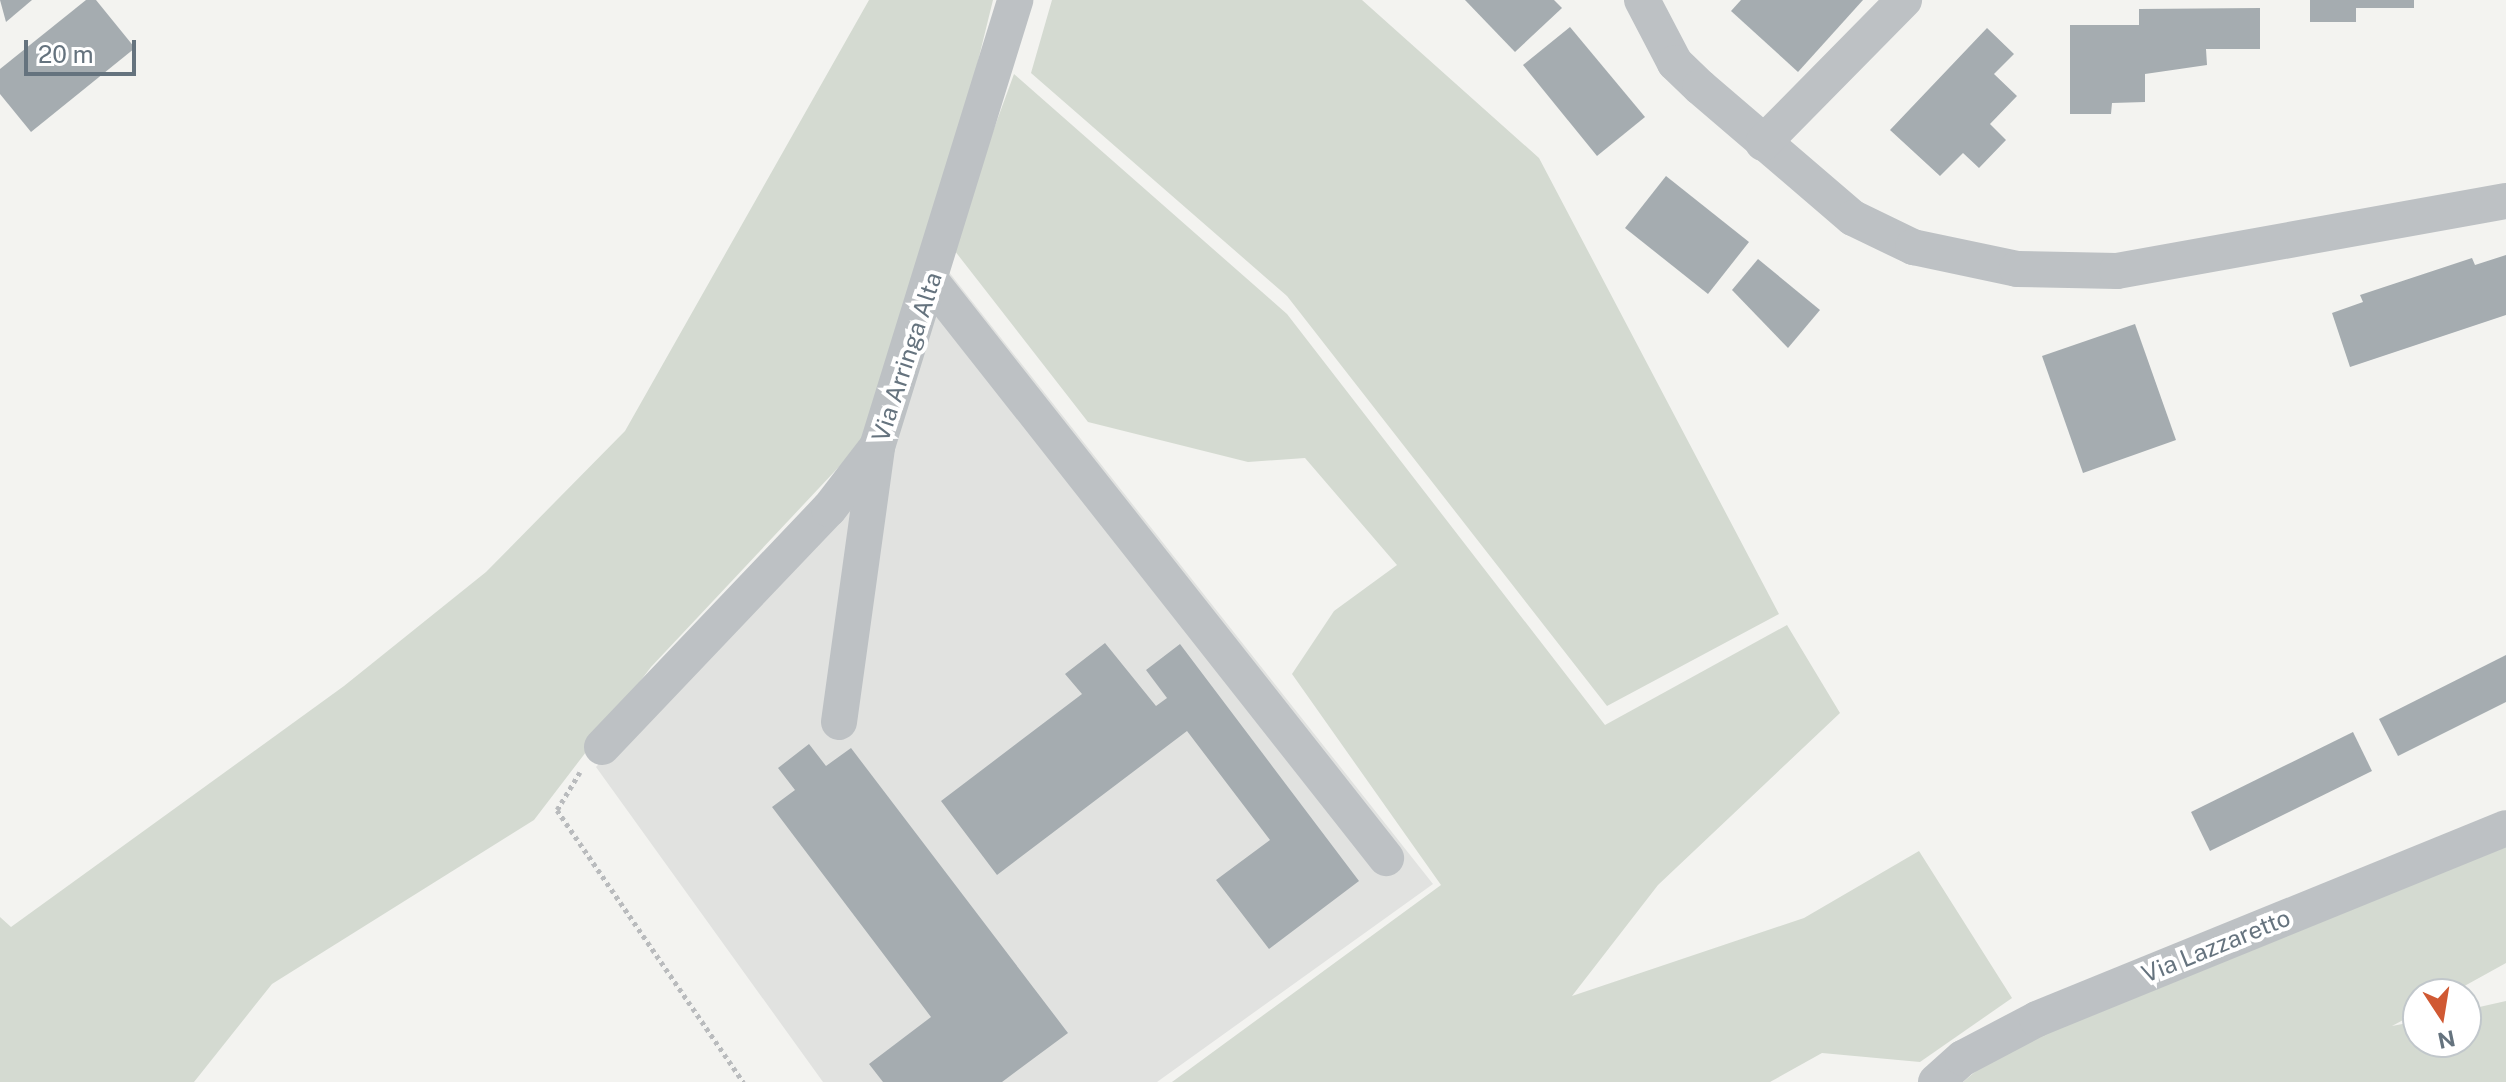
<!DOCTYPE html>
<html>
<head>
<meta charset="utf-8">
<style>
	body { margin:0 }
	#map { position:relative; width:2506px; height:1082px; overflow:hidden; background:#f3f3f0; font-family:"Public Sans",sans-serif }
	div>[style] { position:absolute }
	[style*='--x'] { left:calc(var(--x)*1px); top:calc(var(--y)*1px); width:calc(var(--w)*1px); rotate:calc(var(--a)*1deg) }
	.built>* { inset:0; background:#e1e2e0 }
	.green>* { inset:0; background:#d4dad1 }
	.building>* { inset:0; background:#a5acb0 }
	.path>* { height:5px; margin-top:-2.5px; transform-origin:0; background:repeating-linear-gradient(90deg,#b9bbbd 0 4px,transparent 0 8px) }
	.minor>* { height:36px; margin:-18px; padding:0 18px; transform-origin:18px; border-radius:18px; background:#bdc1c4 }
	span { translate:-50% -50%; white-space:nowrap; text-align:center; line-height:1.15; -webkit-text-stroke:8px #fff; paint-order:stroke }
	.street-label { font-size:24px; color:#65737e }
	.north { position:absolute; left:2402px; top:978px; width:80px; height:80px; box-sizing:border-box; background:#fff; border:2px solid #c1c7cb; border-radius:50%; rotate:168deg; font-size:22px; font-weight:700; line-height:32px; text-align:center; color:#65737e }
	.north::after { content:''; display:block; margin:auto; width:28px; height:36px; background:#d05933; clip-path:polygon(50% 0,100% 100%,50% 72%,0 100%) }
	.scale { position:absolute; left:24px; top:40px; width:112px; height:36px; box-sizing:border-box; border:4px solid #65737e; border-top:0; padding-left:10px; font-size:24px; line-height:28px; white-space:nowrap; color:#65737e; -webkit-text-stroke:6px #fff; paint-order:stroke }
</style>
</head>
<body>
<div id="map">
	<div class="built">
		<i style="clip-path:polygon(937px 257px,1433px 884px,1157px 1082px,823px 1082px,596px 767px,859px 495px)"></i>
	</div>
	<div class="green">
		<i style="clip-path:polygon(869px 0,993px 0,936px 232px,866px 438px,651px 667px,534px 820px,272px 984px,194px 1082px,0 1082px,0 917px,11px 927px,344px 686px,486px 572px,625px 431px)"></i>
		<i style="clip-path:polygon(1052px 0,1362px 0,1539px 158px,1779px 614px,1607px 706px,1287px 296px,1031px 73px)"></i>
		<i style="clip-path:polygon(1014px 74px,1287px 314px,1605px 725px,1787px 625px,1840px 713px,1658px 885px,1572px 996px,1804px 918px,1919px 851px,2012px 998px,1920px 1062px,1822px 1053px,1770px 1082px,1172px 1082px,1441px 885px,1292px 674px,1334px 611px,1397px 565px,1305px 458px,1248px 462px,1088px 422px,951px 246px)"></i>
		<i style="clip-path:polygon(2506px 828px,2506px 963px,2450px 994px,2418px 994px,2418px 1012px,2392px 1026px,2418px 1021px,2418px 1042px,2466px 1042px,2466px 1010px,2506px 1001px,2506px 1082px,1963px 1082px,2037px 1019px)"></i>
	</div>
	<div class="building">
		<i style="clip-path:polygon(0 0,32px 0,6px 22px)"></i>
		<i style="clip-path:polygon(86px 0,96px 0,135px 48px,31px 132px,0 94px,0 69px)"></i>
		<i style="clip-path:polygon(1465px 0,1554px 0,1562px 8px,1515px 52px)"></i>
		<i style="clip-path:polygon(1741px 0,1863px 0,1798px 72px,1731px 11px)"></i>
		<i style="clip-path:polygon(2310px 0,2414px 0,2414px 8px,2356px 8px,2356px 22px,2310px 22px)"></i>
		<i style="clip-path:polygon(2260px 8px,2260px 49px,2206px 49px,2207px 65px,2145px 74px,2145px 102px,2112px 103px,2111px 114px,2070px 114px,2070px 25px,2139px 25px,2139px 9px)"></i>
		<i style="clip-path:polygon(1570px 27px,1645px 117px,1597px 156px,1523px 65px)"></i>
		<i style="clip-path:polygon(1987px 28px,2014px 54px,1994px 74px,2017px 96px,1990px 124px,2006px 140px,1979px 168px,1963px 153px,1940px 176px,1890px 130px)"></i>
		<i style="clip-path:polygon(1666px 176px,1749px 242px,1708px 294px,1625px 228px)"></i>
		<i style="clip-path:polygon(2506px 255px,2506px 315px,2350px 367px,2332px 313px,2363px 302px,2360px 295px,2472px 258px,2475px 265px)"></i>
		<i style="clip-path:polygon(1758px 259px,1820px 310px,1788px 348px,1732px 290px)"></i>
		<i style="clip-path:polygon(2135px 324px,2176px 440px,2083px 473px,2042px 356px)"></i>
		<i style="clip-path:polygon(1105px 643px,1156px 706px,1167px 698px,1146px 670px,1180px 644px,1359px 881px,1269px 949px,1216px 880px,1270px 840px,1187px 731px,997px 875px,941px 801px,1082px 694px,1065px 674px)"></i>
		<i style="clip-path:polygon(2506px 655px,2506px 702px,2398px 756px,2379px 719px)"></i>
		<i style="clip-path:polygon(2353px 732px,2372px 771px,2210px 851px,2191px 812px)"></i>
		<i style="clip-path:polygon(809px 744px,826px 766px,851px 748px,1068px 1033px,1002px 1082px,883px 1082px,869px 1064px,931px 1017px,772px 807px,795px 790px,778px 768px)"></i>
	</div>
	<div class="path">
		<i style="--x:580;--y:772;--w:44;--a:121.2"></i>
		<i style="--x:557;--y:810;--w:330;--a:55.6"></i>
	</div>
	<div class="minor">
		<i style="--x:1642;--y:0;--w:71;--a:62.4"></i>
		<i style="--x:1675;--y:63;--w:35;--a:44"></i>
		<i style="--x:1700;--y:87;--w:201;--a:40.6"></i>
		<i style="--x:1853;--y:218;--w:67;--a:25.8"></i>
		<i style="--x:1913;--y:247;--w:106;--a:11.9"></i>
		<i style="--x:2017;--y:269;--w:100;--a:1.1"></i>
		<i style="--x:2117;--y:271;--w:395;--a:-10.2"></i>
		<i style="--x:1763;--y:143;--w:201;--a:-45.4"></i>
		<i style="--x:931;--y:281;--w:735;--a:51.74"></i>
		<i style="--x:839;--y:722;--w:278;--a:-82.1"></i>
		<i style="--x:877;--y:447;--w:468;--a:-72.8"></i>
		<i style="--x:602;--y:747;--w:329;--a:-46.4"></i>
		<i style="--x:829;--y:509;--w:77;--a:-52.4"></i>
		<i style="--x:1936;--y:1082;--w:36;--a:-42"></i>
		<i style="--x:1963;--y:1058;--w:84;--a:-27.8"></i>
		<i style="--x:2037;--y:1019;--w:506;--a:-22.16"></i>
	</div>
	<div class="street-label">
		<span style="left:907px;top:357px;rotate:-72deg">Via Arringa Alta</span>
		<span style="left:2216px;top:946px;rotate:-22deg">Via Lazzaretto</span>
	</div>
	<div class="north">N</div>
	<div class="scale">20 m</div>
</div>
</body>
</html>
